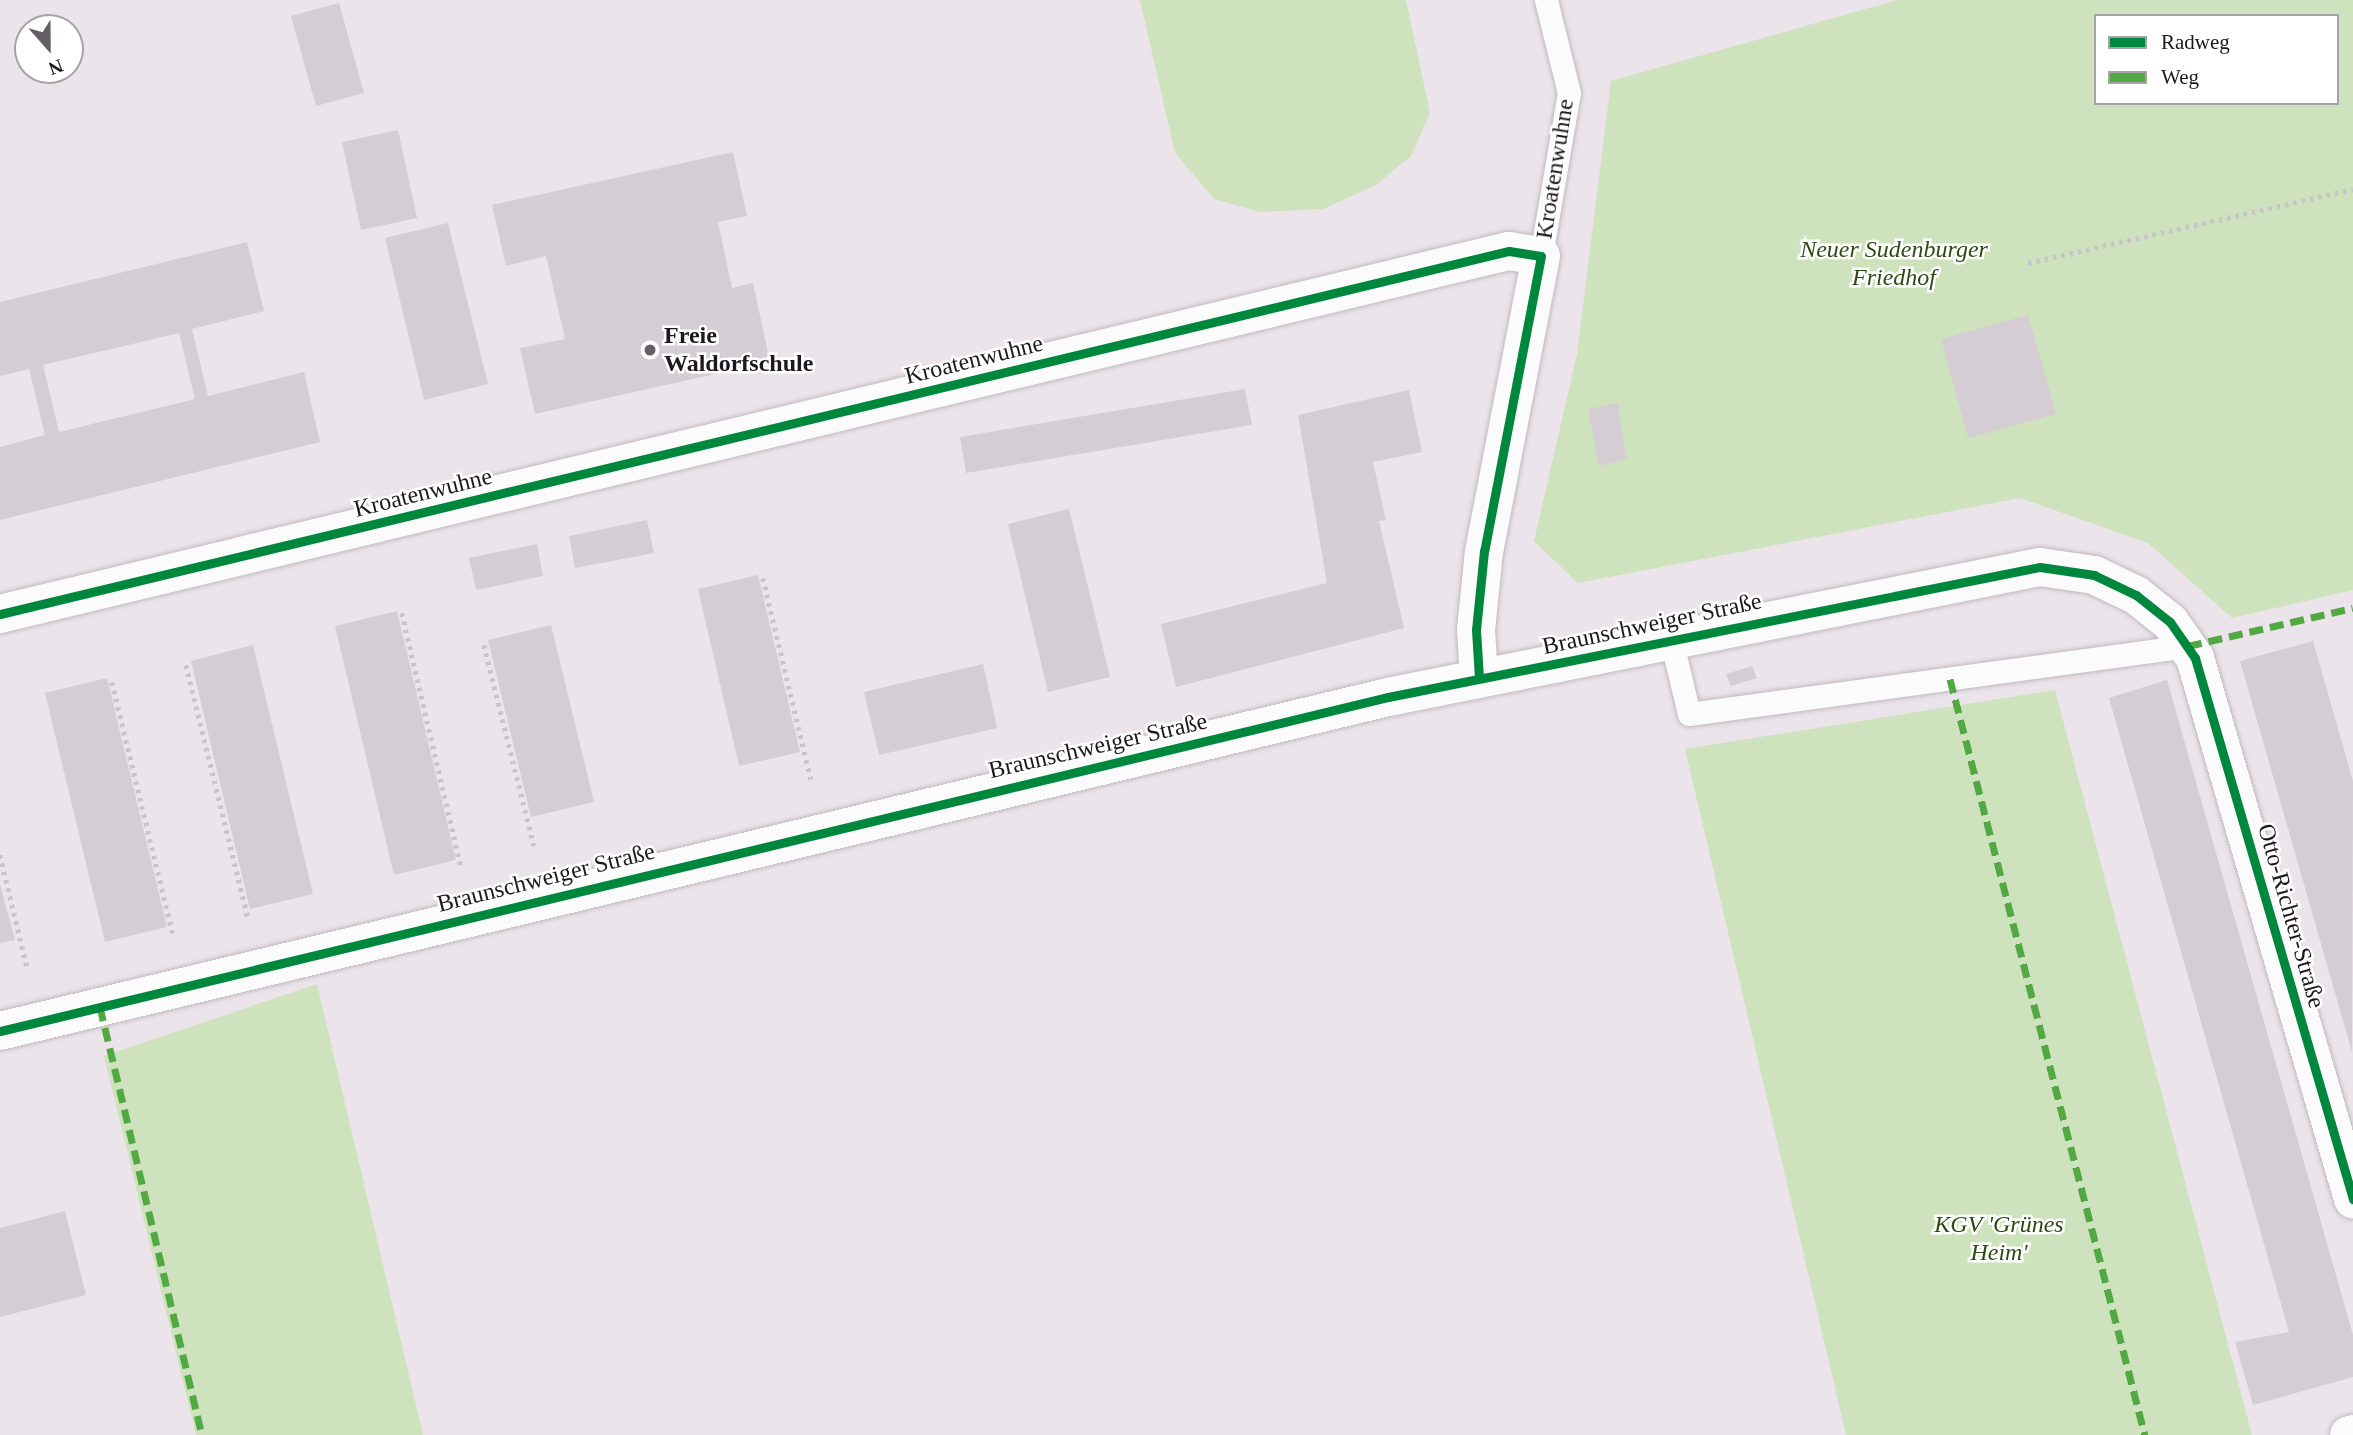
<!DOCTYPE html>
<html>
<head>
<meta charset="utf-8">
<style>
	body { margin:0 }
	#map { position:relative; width:2353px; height:1435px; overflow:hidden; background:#ece4eb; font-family:Georgia,serif }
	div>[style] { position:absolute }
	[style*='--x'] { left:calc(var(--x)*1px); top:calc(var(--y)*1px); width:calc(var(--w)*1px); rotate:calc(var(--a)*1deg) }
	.green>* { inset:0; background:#cee2be }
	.building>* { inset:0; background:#d4cdd3 }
	.path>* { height:4.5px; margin-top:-2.25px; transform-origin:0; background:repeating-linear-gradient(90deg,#c7c5c7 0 3.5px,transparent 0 8.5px) }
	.roads { filter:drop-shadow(0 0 2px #c0babf) drop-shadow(0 0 2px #c0babf) }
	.service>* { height:23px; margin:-11.5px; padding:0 11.5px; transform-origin:11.5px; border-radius:11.5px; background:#fcfbfc }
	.minor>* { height:38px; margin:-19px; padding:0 19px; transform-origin:19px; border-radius:19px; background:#fcfbfc }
	.quiet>* { height:7px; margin-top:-3.5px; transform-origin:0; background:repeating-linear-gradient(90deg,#52a943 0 14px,transparent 0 21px) }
	.cycleway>* { height:9px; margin:-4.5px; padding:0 4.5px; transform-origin:4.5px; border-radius:4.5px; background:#00873e }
	.dots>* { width:19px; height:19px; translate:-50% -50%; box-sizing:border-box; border:4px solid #fff; border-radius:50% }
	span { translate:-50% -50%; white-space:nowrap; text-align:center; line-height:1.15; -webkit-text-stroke:5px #fff; paint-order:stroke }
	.street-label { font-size:24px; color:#1d181d }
	.park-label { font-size:24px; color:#2c4a12; font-style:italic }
	.poi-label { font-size:24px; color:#1d181d; font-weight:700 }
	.left { translate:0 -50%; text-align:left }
	.legend { position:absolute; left:2094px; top:14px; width:245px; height:91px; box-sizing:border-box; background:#fff; border:2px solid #a5a3a5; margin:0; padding:9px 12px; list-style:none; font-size:21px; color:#1d181d }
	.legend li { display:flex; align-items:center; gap:14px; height:35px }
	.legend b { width:35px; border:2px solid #a5a3a5 }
	.north { position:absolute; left:14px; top:14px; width:70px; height:70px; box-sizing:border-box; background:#fff; border:2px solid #a5a3a5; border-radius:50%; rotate:159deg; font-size:19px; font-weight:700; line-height:28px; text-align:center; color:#1d181d }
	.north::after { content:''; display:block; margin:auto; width:24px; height:32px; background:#655f65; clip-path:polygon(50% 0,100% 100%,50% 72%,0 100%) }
</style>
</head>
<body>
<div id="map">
	<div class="green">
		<i style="clip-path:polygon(1140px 0,1406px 0,1430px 113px,1411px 156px,1376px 185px,1323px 209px,1260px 212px,1214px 199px,1175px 153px)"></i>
		<i style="clip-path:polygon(evenodd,1897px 0,2353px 0,2353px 590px,2232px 618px,2148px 543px,2020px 498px,1578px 583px,1534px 541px,1577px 354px,1611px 81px,1897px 0,2096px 16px,2337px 16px,2337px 103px,2096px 103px,2096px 16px)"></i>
		<i style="clip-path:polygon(2055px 690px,2252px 1435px,1846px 1435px,1685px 749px)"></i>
		<i style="clip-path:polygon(317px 984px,423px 1435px,196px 1435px,104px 1056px)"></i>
	</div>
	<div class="building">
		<i style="clip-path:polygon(339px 3px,364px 93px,316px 106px,291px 16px)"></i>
		<i style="clip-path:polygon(398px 130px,417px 218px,361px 230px,342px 142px)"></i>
		<i style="clip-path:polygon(733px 152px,747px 216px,718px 222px,732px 288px,753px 283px,770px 362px,535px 414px,520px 348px,565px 339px,546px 256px,506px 266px,492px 205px)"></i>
		<i style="clip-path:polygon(448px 223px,488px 384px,424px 400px,385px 238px)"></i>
		<i style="clip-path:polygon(evenodd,247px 242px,264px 311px,192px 329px,208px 396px,304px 372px,320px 442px,0 520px,0 447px,45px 435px,29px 369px,0 376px,0 302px,247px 242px,179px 333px,195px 399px,59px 432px,43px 365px,179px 333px)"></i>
		<i style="clip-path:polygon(2028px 315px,2056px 414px,1968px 438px,1941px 339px)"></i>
		<i style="clip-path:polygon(1245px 389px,1252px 425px,966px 473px,960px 437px)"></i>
		<i style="clip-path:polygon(1409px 390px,1422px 452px,1373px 462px,1386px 520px,1379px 521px,1404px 628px,1176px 687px,1161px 624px,1327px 583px,1298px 415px)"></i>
		<i style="clip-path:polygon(1618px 403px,1626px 459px,1599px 466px,1588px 409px)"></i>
		<i style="clip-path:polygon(1069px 509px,1110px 677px,1048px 692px,1008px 524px)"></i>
		<i style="clip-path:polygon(647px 520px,654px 553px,575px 568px,569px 536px)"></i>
		<i style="clip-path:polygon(537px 544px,543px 576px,476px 590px,469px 558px)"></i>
		<i style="clip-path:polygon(758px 575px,800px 752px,739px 766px,698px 589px)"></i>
		<i style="clip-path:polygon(397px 611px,456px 860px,394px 875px,335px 626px)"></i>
		<i style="clip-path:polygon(551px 625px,594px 802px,531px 817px,488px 640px)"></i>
		<i style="clip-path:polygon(2313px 641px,2353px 781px,2352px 1052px,2240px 661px)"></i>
		<i style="clip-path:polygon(253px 645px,313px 894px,250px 909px,191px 661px)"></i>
		<i style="clip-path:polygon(983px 664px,997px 728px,879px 755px,864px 692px)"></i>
		<i style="clip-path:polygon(1752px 666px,1757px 678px,1731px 686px,1726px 674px)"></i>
		<i style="clip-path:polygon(107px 678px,167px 927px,105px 942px,45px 693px)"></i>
		<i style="clip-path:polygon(2167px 680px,2353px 1335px,2353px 1377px,2253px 1405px,2235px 1342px,2289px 1332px,2109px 698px)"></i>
		<i style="clip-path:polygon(0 884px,15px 940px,0 943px)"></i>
		<i style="clip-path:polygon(65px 1211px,86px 1295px,0 1317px,0 1228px)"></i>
	</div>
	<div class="path">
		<i style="--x:2028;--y:263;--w:333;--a:-12.8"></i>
		<i style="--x:763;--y:578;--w:207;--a:76.6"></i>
		<i style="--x:402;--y:613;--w:260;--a:76.9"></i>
		<i style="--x:484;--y:645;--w:207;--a:76"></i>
		<i style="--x:186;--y:665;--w:260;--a:76.2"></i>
		<i style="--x:112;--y:682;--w:259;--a:76.4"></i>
		<i style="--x:0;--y:855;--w:115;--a:76.4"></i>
	</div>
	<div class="roads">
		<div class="service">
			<i style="--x:1541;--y:256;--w:165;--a:-80.3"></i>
			<i style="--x:1569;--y:93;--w:96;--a:-103.9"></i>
			<i style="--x:1671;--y:639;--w:77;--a:76.5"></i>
			<i style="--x:1689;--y:714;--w:504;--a:-7.76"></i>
		</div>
		<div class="minor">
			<i style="--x:0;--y:614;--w:1552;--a:-13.53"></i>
			<i style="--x:1509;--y:251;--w:32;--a:9"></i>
			<i style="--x:1541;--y:256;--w:300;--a:100.9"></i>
			<i style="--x:1484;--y:551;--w:79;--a:95.8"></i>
			<i style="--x:1476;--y:630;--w:48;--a:86.4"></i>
			<i style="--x:0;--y:1031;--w:1428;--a:-13.53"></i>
			<i style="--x:1388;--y:697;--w:665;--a:-11.28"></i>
			<i style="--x:2040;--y:567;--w:55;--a:8.4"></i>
			<i style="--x:2094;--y:575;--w:47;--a:25.5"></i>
			<i style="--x:2136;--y:595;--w:43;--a:38.5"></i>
			<i style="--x:2170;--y:622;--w:44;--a:55.2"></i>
			<i style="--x:2195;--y:658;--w:564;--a:73.72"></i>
			<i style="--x:2349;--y:1435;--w:4;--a:-14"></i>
		</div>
	</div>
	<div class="quiet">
		<i style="--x:2188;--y:646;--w:169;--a:-13"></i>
		<i style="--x:1950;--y:679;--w:781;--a:75.54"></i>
		<i style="--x:100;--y:1007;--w:440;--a:76.6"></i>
	</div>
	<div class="cycleway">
		<i style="--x:0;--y:614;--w:1552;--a:-13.53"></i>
		<i style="--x:1509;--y:251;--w:32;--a:9"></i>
		<i style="--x:1541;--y:256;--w:300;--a:100.9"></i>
		<i style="--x:1484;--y:551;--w:79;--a:95.8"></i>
		<i style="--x:1476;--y:630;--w:48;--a:86.4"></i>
		<i style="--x:0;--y:1031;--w:1428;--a:-13.53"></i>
		<i style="--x:1388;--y:697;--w:665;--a:-11.28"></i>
		<i style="--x:2040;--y:567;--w:55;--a:8.4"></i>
		<i style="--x:2094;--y:575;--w:47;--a:25.5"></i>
		<i style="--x:2136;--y:595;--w:43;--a:38.5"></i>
		<i style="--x:2170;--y:622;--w:44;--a:55.2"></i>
		<i style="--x:2195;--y:658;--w:564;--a:73.72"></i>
	</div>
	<div class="dots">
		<i style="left:650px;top:350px;background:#655f65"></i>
	</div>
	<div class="street-label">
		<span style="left:1555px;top:169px;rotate:-81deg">Kroatenwuhne</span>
		<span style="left:974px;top:360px;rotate:-14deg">Kroatenwuhne</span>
		<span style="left:423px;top:493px;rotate:-14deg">Kroatenwuhne</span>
		<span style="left:1652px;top:624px;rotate:-12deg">Braunschweiger Straße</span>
		<span style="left:1098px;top:746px;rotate:-13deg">Braunschweiger Straße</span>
		<span style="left:546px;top:878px;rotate:-14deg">Braunschweiger Straße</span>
		<span style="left:2291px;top:916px;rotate:74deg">Otto-Richter-Straße</span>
	</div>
	<div class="park-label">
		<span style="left:1894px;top:264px">Neuer Sudenburger<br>Friedhof</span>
		<span style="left:1999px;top:1239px">KGV 'Grünes<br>Heim'</span>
	</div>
	<div class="poi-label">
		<span class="left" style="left:664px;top:350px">Freie<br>Waldorfschule</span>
	</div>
	<ul class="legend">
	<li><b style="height:9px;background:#00873e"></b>Radweg</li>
	<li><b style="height:9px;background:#52a943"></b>Weg</li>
	</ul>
	<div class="north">N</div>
</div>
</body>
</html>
